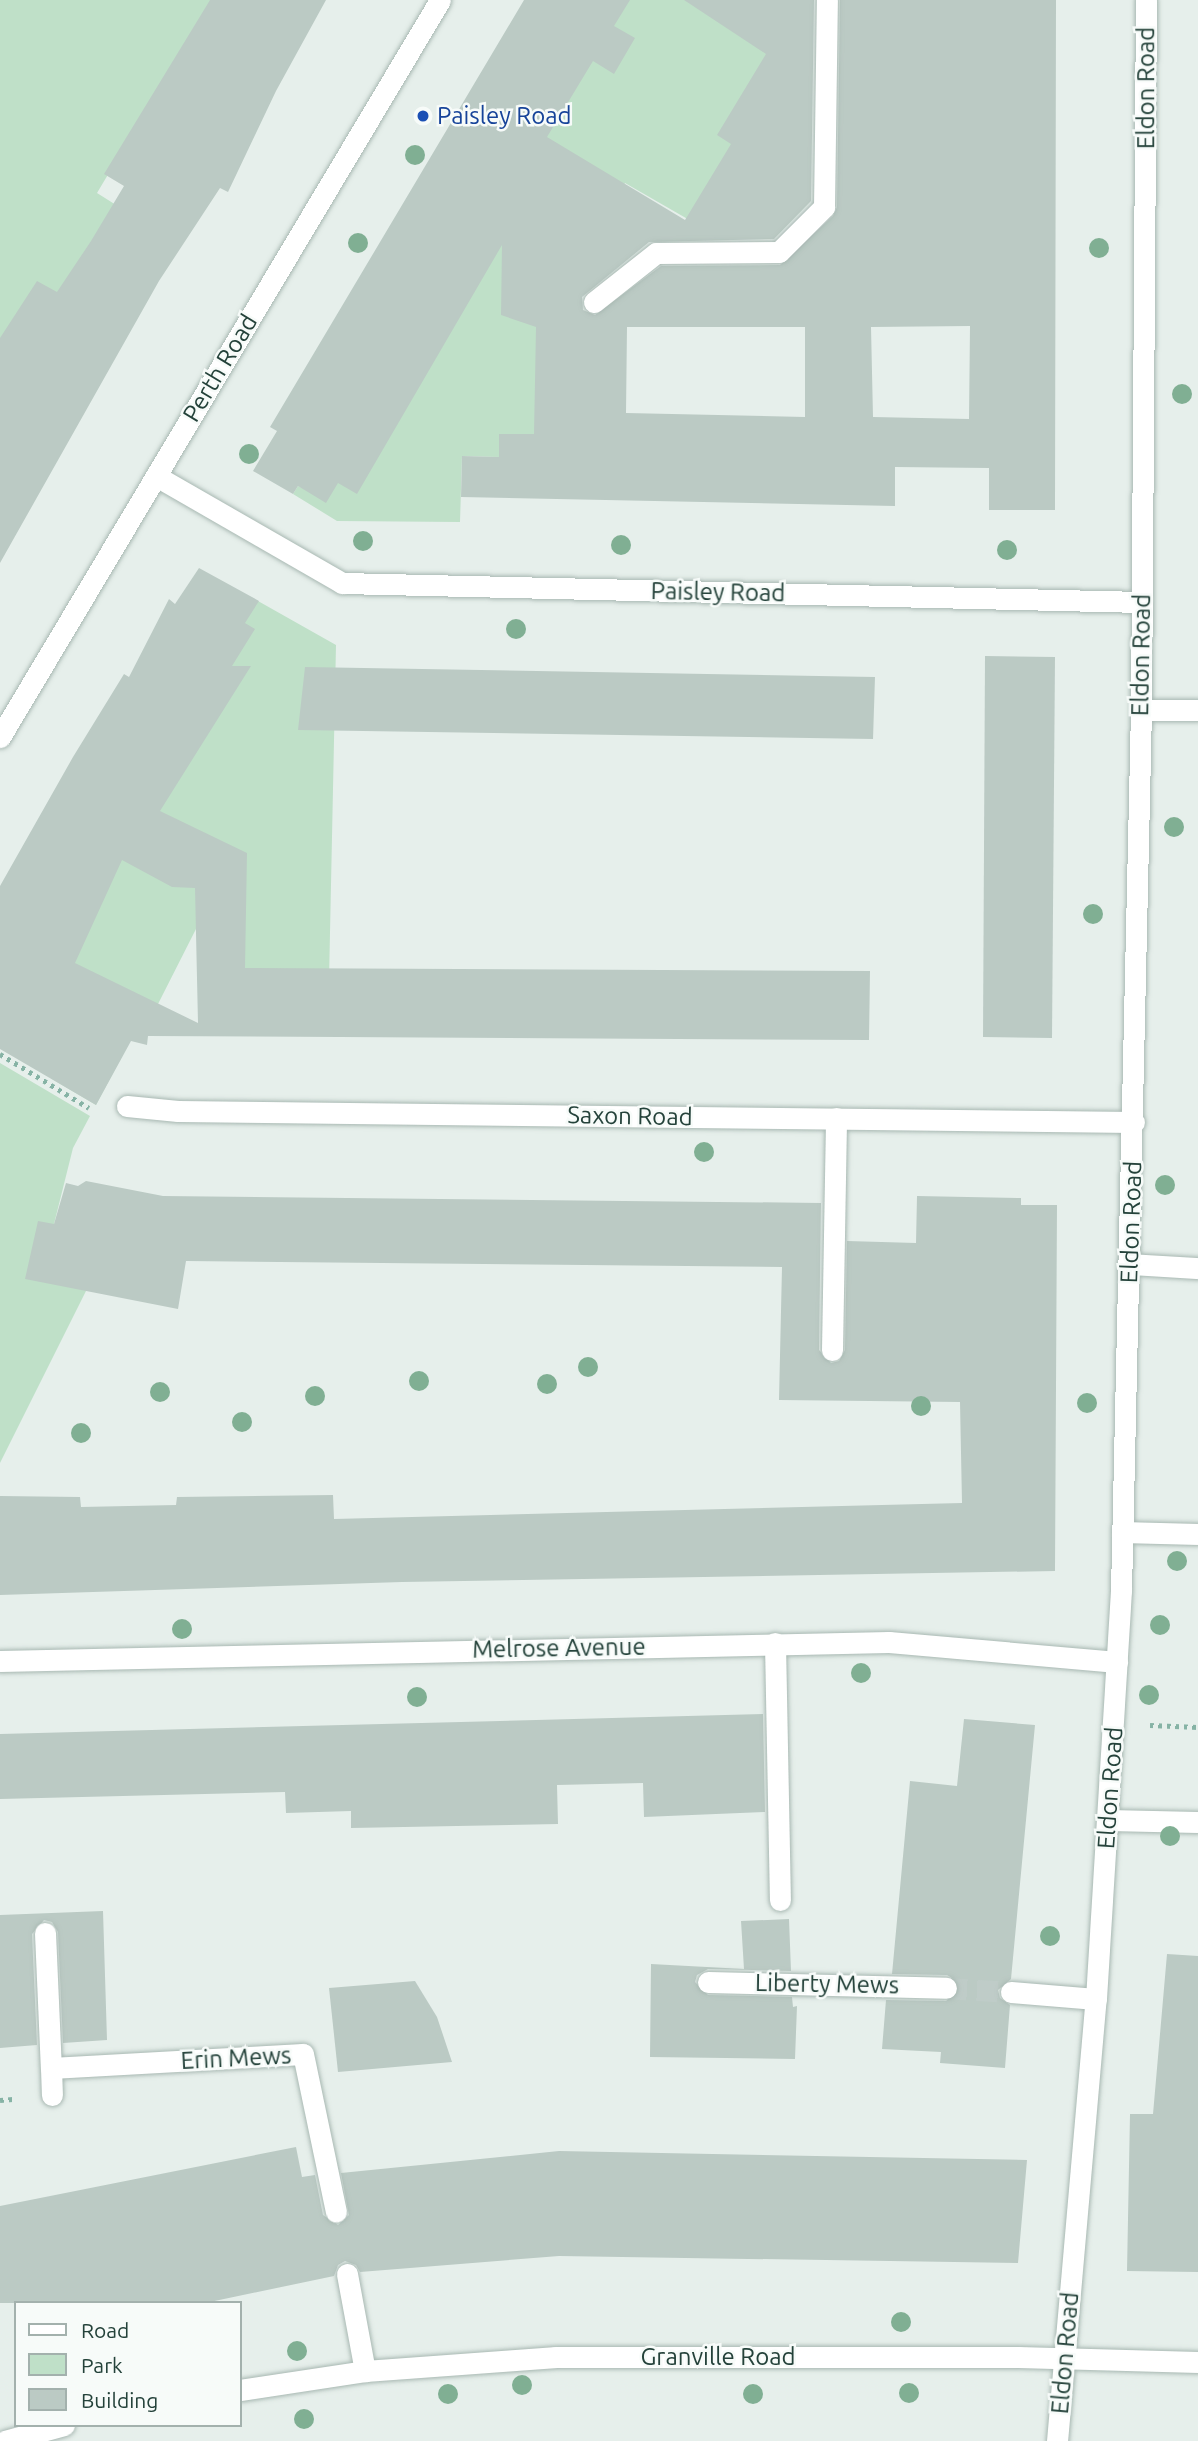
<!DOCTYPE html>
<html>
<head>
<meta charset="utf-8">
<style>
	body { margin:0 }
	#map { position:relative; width:1198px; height:2441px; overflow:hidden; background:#e6efeb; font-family:Ubuntu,sans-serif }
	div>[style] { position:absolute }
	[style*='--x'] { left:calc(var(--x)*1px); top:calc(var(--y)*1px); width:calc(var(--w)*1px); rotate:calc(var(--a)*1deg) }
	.green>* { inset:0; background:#bfe0c8 }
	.building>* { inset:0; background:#bbcac4 }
	.street-tunnel>* { height:21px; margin-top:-10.5px; transform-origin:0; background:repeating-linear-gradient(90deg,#bfccc8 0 21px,transparent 0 31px) }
	.path>* { height:4.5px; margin-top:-2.25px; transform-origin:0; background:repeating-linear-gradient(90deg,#86b3a5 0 3.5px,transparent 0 8.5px) }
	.roads { filter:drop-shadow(0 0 2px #a8b8b2) drop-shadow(0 0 2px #a8b8b2) }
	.lane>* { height:21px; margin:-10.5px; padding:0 10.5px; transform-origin:10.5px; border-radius:10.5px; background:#fff }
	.street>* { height:21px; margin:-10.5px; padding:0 10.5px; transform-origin:10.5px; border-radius:10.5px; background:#fff }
	.secondary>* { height:21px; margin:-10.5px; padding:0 10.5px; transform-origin:10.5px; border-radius:10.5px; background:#fff }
	.trees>* { width:20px; height:20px; margin:-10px; border-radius:50%; background:#80af93 }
	.dots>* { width:19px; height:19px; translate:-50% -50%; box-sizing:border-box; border:4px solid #f7fbf9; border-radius:50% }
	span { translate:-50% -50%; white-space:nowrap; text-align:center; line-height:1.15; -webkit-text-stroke:5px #f7fbf9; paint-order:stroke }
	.street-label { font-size:24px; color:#24423a }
	.transit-label { font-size:24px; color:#164399 }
	.left { translate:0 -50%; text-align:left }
	.legend { position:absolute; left:14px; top:2301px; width:228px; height:126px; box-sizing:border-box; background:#f7fbf9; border:2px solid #a3b1ad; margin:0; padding:9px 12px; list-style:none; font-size:21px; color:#24423a }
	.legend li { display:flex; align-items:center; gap:14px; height:35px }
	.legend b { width:35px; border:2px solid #a3b1ad }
</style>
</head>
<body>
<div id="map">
	<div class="green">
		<i style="clip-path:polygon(0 0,212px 0,97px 193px,124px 210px,0 389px)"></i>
		<i style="clip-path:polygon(629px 0,728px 0,803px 78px,705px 229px,625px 183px,603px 220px,534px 434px,499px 434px,499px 457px,462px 456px,460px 522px,337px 521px,293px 494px,298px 486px,321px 496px)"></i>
		<i style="clip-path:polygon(251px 597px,336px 645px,329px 981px,245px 978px,196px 929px,158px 1004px,130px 1041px,96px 1105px,52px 1079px,0 1015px)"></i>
		<i style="clip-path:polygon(0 1063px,90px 1116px,73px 1148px,54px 1224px,85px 1279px,86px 1291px,0 1463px)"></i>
	</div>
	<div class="building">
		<i style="clip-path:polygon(210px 0,326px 0,276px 91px,228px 192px,220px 188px,159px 281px,0 563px,0 338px,37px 281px,57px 292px,91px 241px,124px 186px,104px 174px)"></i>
		<i style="clip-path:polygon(evenodd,524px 0,630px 0,614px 26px,635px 38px,614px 74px,593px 61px,547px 137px,685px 220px,731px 144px,717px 135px,766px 54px,684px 0,814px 0,811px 201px,774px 239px,649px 242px,582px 297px,583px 310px,595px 315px,661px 266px,780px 265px,833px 216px,837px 207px,840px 0,1056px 0,1055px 510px,989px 510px,989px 468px,895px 467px,895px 506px,461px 497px,462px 456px,499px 457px,499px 434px,534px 434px,536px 327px,501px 315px,502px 245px,357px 494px,338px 483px,326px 503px,298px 486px,293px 494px,253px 471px,277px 431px,270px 427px,524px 0,970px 326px,969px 419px,873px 417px,871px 327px,970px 326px,524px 0,627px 327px,805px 327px,805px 417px,626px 413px,627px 327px)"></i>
		<i style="clip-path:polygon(evenodd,199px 568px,259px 601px,245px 623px,255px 629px,232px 666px,251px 666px,160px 811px,247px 853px,245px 968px,870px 971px,869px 1040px,148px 1036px,147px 1045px,131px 1041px,96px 1105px,0 1049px,0 886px,73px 757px,124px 674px,129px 677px,169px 599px,175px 604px,199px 568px,122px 860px,172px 887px,195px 888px,198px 1023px,75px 963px,122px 860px)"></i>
		<i style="clip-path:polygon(985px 656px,1055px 657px,1052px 1038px,983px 1037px)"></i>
		<i style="clip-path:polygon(305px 667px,875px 677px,873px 739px,298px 730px)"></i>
		<i style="clip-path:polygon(86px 1181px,163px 1196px,821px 1203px,819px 1350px,831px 1363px,839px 1361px,845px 1350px,847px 1241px,916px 1243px,917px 1196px,1021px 1198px,1021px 1205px,1057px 1205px,1055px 1571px,402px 1582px,0 1595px,0 1496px,80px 1497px,81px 1507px,176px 1505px,177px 1497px,333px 1495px,334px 1519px,962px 1503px,960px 1402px,779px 1400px,782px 1267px,186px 1261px,178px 1309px,25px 1279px,38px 1221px,54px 1224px,66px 1183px,78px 1186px)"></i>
		<i style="clip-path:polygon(763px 1714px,765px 1812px,644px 1817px,643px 1783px,557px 1785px,558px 1824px,351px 1828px,351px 1811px,286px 1813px,285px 1792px,0 1799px,0 1734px)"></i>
		<i style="clip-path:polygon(964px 1719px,1035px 1725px,1011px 1979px,998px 1990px,1000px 1998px,1010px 2005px,1005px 2068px,940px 2063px,941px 2052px,882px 2049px,886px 2000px,946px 2001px,959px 1989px,957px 1981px,947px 1975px,892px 1974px,910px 1781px,957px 1786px)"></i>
		<i style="clip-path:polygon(103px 1911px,107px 2040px,63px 2043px,58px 1932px,52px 1922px,44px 1920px,32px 1934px,37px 2045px,0 2048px,0 1915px)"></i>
		<i style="clip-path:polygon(789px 1919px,791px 1971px,708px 1969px,697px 1975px,695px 1982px,708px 1995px,792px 1997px,793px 2007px,797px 2006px,795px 2059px,650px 2057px,651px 1964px,744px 1969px,741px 1921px)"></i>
		<i style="clip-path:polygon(1167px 1954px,1198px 1956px,1198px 2272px,1127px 2271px,1130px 2114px,1153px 2114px)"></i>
		<i style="clip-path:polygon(415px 1981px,437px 2017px,452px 2062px,338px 2072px,329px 1988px)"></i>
		<i style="clip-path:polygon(296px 2147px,302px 2177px,315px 2175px,323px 2215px,338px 2225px,349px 2215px,341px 2173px,559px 2151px,1027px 2160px,1018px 2263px,559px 2256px,360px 2272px,356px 2265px,345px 2261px,338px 2265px,334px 2276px,205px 2303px,0 2303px,0 2206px)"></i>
	</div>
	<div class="street-tunnel">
		<i style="--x:946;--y:1988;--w:65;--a:3.5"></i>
	</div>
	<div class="path">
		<i style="--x:0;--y:1054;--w:104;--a:31.2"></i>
		<i style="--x:1150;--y:1725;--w:48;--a:2.4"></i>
		<i style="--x:0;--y:2100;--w:13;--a:-4"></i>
	</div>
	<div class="roads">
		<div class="lane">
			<i style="--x:594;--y:302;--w:79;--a:-38.3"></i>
			<i style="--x:656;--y:253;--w:123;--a:-0.5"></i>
			<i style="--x:779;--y:252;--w:64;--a:-45"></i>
			<i style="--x:824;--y:207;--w:207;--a:-89.2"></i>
			<i style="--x:832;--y:1350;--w:232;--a:-89"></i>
			<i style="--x:1122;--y:1532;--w:76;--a:1.5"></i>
			<i style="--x:775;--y:1643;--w:257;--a:88.9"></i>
			<i style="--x:1108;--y:1820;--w:90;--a:1.3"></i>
			<i style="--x:45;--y:1933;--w:135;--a:87.5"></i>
			<i style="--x:51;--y:2068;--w:252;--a:-3.2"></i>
			<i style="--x:303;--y:2054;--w:161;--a:78.2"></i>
			<i style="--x:51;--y:2068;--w:27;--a:88"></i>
			<i style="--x:347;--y:2274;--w:99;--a:79.5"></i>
		</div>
		<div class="street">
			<i style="--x:156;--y:476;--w:215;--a:29.9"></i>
			<i style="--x:342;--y:583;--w:800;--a:1.36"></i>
			<i style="--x:1141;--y:710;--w:57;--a:0"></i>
			<i style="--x:127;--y:1106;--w:51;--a:5.6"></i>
			<i style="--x:178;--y:1111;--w:956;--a:0.66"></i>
			<i style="--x:1130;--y:1264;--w:68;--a:3.4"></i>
			<i style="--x:0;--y:1661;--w:889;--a:-1.22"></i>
			<i style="--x:889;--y:1642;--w:229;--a:5"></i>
			<i style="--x:708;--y:1982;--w:238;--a:1.4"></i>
			<i style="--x:1011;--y:1992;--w:85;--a:4.7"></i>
			<i style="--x:240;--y:2390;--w:126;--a:-8.6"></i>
			<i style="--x:365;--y:2371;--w:192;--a:-4.2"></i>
			<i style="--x:556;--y:2357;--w:462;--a:0"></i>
			<i style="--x:1018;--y:2357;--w:180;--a:1.6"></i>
			<i style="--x:5;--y:2441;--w:61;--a:-15.2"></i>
			<i style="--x:1057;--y:2441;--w:444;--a:-85"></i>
			<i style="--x:1096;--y:1999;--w:409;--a:-86.5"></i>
			<i style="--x:1121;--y:1591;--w:881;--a:-88.7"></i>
			<i style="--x:1141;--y:710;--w:710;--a:-89.6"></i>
		</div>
		<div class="secondary">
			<i style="--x:0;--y:737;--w:858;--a:-59.16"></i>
		</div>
	</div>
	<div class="trees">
		<i style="left:415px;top:155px"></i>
		<i style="left:358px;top:243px"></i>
		<i style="left:1099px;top:248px"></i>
		<i style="left:1182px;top:394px"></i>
		<i style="left:249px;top:454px"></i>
		<i style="left:363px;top:541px"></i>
		<i style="left:621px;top:545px"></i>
		<i style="left:1007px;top:550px"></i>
		<i style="left:516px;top:629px"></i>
		<i style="left:1174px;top:827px"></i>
		<i style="left:1093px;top:914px"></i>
		<i style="left:704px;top:1152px"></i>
		<i style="left:1165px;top:1185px"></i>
		<i style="left:588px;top:1367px"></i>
		<i style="left:419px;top:1381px"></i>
		<i style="left:547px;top:1384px"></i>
		<i style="left:160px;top:1392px"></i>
		<i style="left:315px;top:1396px"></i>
		<i style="left:1087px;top:1403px"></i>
		<i style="left:921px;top:1406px"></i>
		<i style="left:242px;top:1422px"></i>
		<i style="left:81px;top:1433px"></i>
		<i style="left:1177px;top:1561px"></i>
		<i style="left:1160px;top:1625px"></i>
		<i style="left:182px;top:1629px"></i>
		<i style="left:861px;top:1673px"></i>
		<i style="left:1149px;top:1695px"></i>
		<i style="left:417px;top:1697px"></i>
		<i style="left:1170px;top:1836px"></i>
		<i style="left:1050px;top:1936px"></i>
		<i style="left:901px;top:2322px"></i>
		<i style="left:297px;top:2351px"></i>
		<i style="left:522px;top:2385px"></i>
		<i style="left:909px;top:2393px"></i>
		<i style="left:448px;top:2394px"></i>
		<i style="left:753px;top:2394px"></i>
		<i style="left:304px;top:2419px"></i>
	</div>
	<div class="dots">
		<i style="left:423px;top:116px;background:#1a4fb4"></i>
	</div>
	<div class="street-label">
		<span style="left:1146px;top:88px;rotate:-90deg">Eldon Road</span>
		<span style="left:220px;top:368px;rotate:-59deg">Perth Road</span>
		<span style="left:718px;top:592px;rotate:1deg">Paisley Road</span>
		<span style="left:1141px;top:655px;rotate:-89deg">Eldon Road</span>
		<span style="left:630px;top:1116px;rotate:1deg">Saxon Road</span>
		<span style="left:1131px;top:1222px;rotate:-88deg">Eldon Road</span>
		<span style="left:559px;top:1648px;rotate:-1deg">Melrose Avenue</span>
		<span style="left:1110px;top:1788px;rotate:-86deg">Eldon Road</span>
		<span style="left:827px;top:1984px;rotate:1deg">Liberty Mews</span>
		<span style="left:236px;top:2058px;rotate:-3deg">Erin Mews</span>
		<span style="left:1065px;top:2353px;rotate:-85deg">Eldon Road</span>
		<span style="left:718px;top:2357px">Granville Road</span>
	</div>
	<div class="transit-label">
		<span class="left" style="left:437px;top:116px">Paisley Road</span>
	</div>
	<ul class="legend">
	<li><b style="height:9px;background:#fff"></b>Road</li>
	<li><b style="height:19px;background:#bfe0c8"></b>Park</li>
	<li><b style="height:19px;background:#bbcac4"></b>Building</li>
	</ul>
</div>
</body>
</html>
